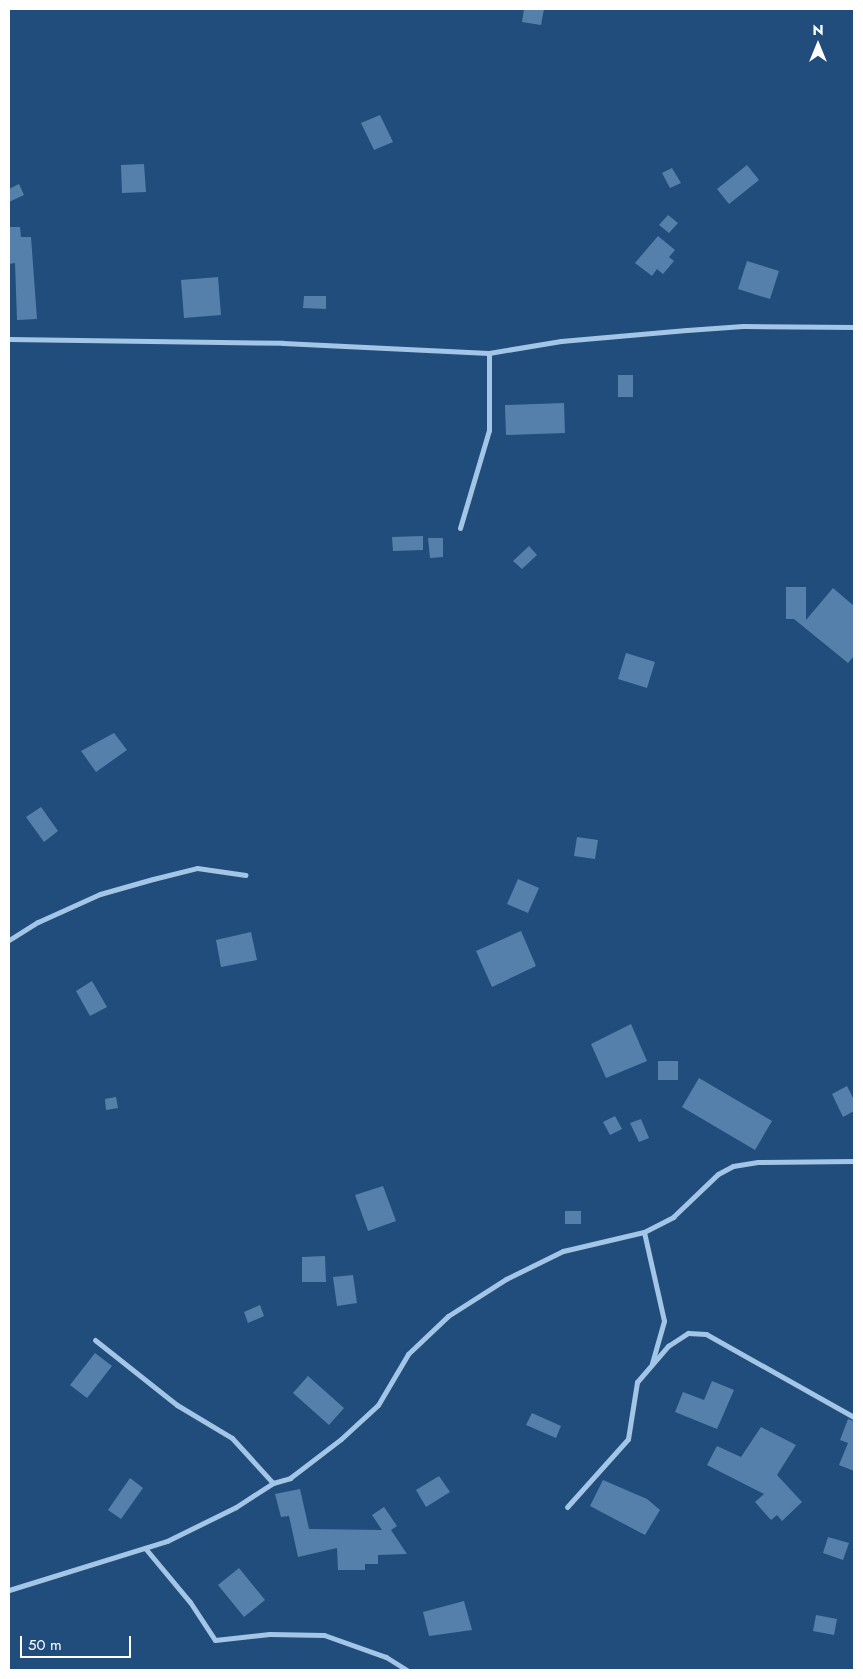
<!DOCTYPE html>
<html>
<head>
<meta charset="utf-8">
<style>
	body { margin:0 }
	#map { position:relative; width:863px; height:1679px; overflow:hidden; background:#204d7c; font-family:Jost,sans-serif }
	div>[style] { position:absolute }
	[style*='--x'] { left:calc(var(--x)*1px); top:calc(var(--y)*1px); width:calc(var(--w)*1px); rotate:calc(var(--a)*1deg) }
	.building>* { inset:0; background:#5580ab }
	.minor>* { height:5px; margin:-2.5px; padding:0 2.5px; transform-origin:2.5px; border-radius:2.5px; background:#a3c5e6 }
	span { translate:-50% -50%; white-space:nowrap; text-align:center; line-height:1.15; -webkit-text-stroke:5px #204d7c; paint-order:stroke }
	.frame { position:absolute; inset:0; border:10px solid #fff; pointer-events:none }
	.north { position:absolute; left:793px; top:20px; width:50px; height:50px; -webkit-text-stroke:4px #204d7c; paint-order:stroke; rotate:0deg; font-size:14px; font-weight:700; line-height:20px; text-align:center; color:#fff }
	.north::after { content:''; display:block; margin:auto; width:18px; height:22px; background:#fff; clip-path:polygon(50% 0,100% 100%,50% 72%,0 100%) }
	.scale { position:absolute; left:20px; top:1636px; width:111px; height:22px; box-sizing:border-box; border:2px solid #fff; border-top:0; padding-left:6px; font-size:15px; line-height:18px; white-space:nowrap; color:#fff; -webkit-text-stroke:4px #204d7c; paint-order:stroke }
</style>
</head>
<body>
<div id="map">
	<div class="building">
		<i style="clip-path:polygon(524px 9px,544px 9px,541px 25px,522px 22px)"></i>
		<i style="clip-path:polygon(380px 115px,393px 142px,374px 150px,361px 123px)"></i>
		<i style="clip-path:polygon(144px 164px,146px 192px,122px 193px,121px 165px)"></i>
		<i style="clip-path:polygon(747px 165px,759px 180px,729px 204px,717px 189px)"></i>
		<i style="clip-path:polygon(672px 168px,681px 183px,670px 188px,662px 173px)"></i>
		<i style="clip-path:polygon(19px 184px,24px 195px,9px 202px,9px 189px)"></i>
		<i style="clip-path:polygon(668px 215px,678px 223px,669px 233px,659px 225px)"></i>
		<i style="clip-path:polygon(9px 227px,20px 227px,21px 237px,31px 237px,37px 319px,17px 320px,15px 263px,9px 264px)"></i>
		<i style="clip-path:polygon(658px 236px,675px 250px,669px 257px,674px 261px,663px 274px,657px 269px,652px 276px,635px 263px)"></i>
		<i style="clip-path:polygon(747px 261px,779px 271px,770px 299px,738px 289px)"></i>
		<i style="clip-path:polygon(218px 277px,221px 315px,184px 318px,181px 280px)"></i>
		<i style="clip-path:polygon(304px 296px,326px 296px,326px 309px,303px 308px)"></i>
		<i style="clip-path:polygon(618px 375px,633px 375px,633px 397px,618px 397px)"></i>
		<i style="clip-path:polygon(564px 403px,565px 433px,506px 435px,505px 405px)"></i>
		<i style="clip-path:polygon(423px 536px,423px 550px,393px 551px,392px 537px)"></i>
		<i style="clip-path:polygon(428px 538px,443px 538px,443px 557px,430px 558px)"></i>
		<i style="clip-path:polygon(529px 546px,537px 555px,522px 569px,513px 561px)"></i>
		<i style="clip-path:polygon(786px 587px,806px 587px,806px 620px,833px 588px,854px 606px,854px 656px,848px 663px,794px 619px,786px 619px)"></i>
		<i style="clip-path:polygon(626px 653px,655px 662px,647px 688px,618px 679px)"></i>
		<i style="clip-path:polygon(114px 733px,127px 750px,96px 772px,81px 751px)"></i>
		<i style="clip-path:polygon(41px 807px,58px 831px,44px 842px,26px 817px)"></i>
		<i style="clip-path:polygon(577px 837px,598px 840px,595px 859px,574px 856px)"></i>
		<i style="clip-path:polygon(518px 879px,539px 888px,528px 913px,507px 904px)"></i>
		<i style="clip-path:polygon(521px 931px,536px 966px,492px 987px,476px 951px)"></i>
		<i style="clip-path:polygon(251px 932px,257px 960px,221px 967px,216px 940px)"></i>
		<i style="clip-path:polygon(92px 981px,107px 1007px,90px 1016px,76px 991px)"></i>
		<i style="clip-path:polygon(631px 1024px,647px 1061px,606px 1078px,591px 1044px)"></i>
		<i style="clip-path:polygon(658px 1061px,678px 1061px,678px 1080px,658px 1080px)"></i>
		<i style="clip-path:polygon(699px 1078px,772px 1121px,755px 1150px,682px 1107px)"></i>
		<i style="clip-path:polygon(847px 1086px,854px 1100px,854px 1111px,843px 1117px,832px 1094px)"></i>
		<i style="clip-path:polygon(116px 1097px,118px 1108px,106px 1110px,105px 1099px)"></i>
		<i style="clip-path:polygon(615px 1116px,622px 1129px,610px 1135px,603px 1122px)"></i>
		<i style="clip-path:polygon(641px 1119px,649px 1138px,639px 1142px,630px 1123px)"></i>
		<i style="clip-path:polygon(383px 1186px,396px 1221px,368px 1231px,355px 1195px)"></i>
		<i style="clip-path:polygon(565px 1211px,581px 1211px,581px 1224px,565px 1224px)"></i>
		<i style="clip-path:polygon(325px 1256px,326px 1282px,302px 1282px,302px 1257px)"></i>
		<i style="clip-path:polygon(353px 1275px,357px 1303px,337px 1306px,333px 1277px)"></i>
		<i style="clip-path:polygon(260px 1305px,264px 1316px,248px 1323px,244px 1312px)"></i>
		<i style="clip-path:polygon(95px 1353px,112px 1366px,87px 1398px,70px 1385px)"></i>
		<i style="clip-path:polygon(308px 1376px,344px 1408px,329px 1425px,293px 1393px)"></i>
		<i style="clip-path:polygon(712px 1381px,734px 1390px,717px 1429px,675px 1412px,683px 1392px,704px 1400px)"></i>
		<i style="clip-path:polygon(532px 1413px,561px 1426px,556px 1438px,526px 1425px)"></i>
		<i style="clip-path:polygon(848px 1419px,854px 1421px,854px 1471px,839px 1465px,848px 1443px,840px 1440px)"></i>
		<i style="clip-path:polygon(761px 1427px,796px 1445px,777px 1475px,802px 1502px,782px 1521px,777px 1515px,771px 1520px,755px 1502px,764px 1494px,707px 1465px,717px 1446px,741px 1457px)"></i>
		<i style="clip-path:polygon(439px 1476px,450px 1492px,426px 1507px,416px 1490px)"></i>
		<i style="clip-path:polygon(130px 1478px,143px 1488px,121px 1519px,108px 1510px)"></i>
		<i style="clip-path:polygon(603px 1480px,647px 1499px,660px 1510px,645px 1535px,590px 1506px)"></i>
		<i style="clip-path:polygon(300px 1489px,309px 1529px,382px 1530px,372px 1515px,384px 1507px,397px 1526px,391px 1530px,407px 1554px,378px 1555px,378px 1564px,365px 1564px,365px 1570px,338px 1570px,337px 1548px,298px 1557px,289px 1516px,281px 1517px,275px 1494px)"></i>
		<i style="clip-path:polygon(828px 1537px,849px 1543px,843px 1560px,823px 1553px)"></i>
		<i style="clip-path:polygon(239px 1568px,265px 1600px,244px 1617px,218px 1585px)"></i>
		<i style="clip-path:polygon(464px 1601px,472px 1630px,429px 1636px,423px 1612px)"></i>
		<i style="clip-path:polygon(816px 1615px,837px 1619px,834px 1635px,813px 1631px)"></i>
	</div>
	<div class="minor">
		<i style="--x:9;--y:339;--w:274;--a:0.8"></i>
		<i style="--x:283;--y:343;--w:206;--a:2.8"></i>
		<i style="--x:489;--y:353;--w:73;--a:-9.5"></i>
		<i style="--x:561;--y:341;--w:126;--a:-5"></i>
		<i style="--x:687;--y:330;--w:56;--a:-4.1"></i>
		<i style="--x:743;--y:326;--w:111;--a:0.5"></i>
		<i style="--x:460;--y:528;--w:102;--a:-73.5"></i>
		<i style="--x:489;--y:430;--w:77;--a:-90"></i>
		<i style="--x:9;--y:940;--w:34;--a:-32"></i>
		<i style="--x:38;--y:922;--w:68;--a:-24.3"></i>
		<i style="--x:100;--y:894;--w:55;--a:-15.8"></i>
		<i style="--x:153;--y:879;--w:45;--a:-14"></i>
		<i style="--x:197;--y:868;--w:49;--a:8.1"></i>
		<i style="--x:644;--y:1232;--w:91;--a:77.3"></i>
		<i style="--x:664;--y:1321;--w:44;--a:105.9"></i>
		<i style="--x:95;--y:1340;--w:105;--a:38.4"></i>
		<i style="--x:177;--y:1405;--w:64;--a:31"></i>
		<i style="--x:232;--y:1438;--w:61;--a:47.7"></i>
		<i style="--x:567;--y:1507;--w:91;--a:-48.1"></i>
		<i style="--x:628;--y:1439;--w:58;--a:-81"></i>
		<i style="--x:637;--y:1382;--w:48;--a:-49.3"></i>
		<i style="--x:668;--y:1346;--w:24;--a:-33"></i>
		<i style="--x:688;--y:1333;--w:18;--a:3"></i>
		<i style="--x:706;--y:1334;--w:170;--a:29.3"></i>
		<i style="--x:145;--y:1548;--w:70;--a:50.2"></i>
		<i style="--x:190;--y:1602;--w:45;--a:56.7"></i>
		<i style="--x:215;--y:1640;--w:55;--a:-6.2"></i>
		<i style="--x:270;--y:1634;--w:54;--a:1.1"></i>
		<i style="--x:324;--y:1635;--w:66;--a:19.5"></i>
		<i style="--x:386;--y:1657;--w:25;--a:32"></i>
		<i style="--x:9;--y:1590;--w:165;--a:-17.2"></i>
		<i style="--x:167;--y:1541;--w:77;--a:-26.2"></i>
		<i style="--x:236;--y:1507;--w:44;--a:-33"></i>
		<i style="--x:273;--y:1483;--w:18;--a:-16"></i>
		<i style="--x:290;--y:1478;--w:64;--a:-37.4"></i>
		<i style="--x:341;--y:1439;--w:50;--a:-42.6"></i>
		<i style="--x:378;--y:1405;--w:59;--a:-59.5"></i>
		<i style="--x:408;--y:1354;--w:55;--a:-43.5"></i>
		<i style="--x:448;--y:1316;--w:69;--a:-32.5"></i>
		<i style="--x:506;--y:1279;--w:64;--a:-26.2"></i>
		<i style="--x:563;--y:1251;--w:83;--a:-13.2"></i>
		<i style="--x:644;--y:1232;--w:33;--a:-27"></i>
		<i style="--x:673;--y:1217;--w:62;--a:-43.7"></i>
		<i style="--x:718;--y:1174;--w:17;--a:-28"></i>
		<i style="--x:733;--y:1166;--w:25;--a:-9"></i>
		<i style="--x:758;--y:1162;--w:96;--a:-0.6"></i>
	</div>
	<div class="frame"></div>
	<div class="north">N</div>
	<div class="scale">50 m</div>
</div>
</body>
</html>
